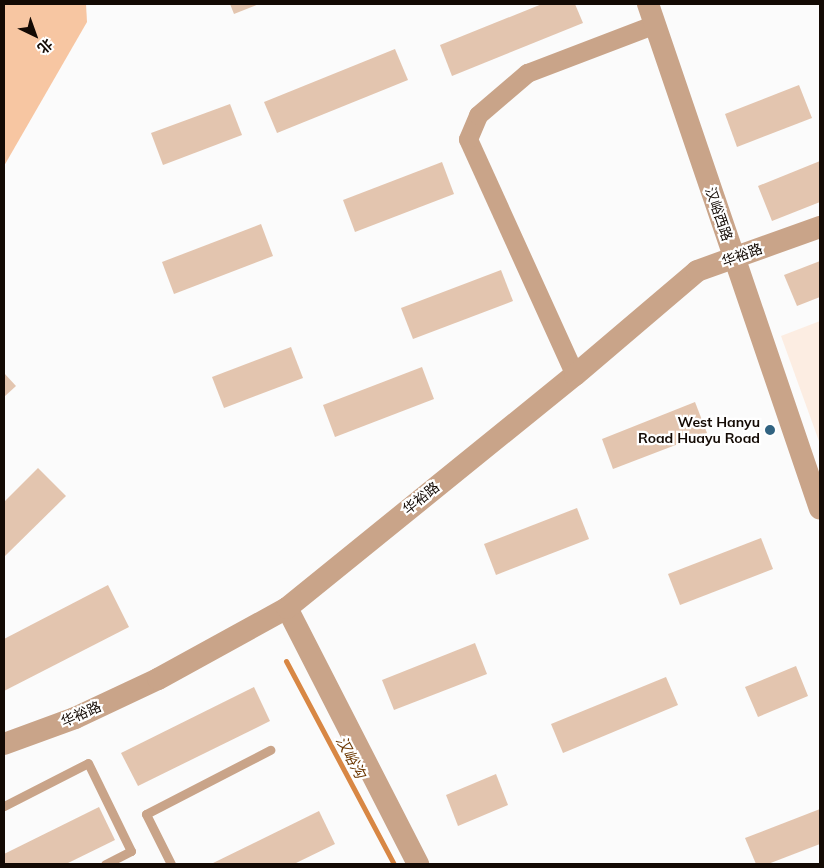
<!DOCTYPE html>
<html>
<head>
<meta charset="utf-8">
<style>
	body { margin:0 }
	#map { position:relative; width:824px; height:868px; overflow:hidden; background:#fbfbfb; font-family:Mulish,"Noto Sans SC",sans-serif }
	div>[style] { position:absolute }
	[style*='--x'] { left:calc(var(--x)*1px); top:calc(var(--y)*1px); width:calc(var(--w)*1px); rotate:calc(var(--a)*1deg) }
	.built>* { inset:0; background:#fcede2 }
	.green>* { inset:0; background:#f7c6a2 }
	.stream>* { height:5px; margin:-2.5px; padding:0 2.5px; transform-origin:2.5px; border-radius:2.5px; background:#d88744 }
	.building>* { inset:0; background:#e3c5af }
	.service>* { height:9px; margin:-4.5px; padding:0 4.5px; transform-origin:4.5px; border-radius:4.5px; background:#c9a489 }
	.minor>* { height:19px; margin:-9.5px; padding:0 9.5px; transform-origin:9.5px; border-radius:9.5px; background:#c9a489 }
	.tertiary>* { height:22px; margin:-11px; padding:0 11px; transform-origin:11px; border-radius:11px; background:#c9a489 }
	.dots>* { width:14px; height:14px; translate:-50% -50%; box-sizing:border-box; border:2px solid #fff; border-radius:50% }
	span { translate:-50% -50%; white-space:nowrap; text-align:center; line-height:1.15; -webkit-text-stroke:4.5px #fff; paint-order:stroke }
	.street-label { font-size:14px; color:#130a04 }
	.poi-label { font-size:14px; color:#130a04; font-weight:700 }
	.right { translate:-100% -50%; text-align:right }
	.water-label { font-size:15px; color:#6c3701; font-style:italic }
	.frame { position:absolute; inset:0; border:5px solid #130a04; pointer-events:none }
	.north { position:absolute; left:10px; top:10px; width:50px; height:50px; -webkit-text-stroke:4px #fff; paint-order:stroke; rotate:138deg; font-size:14px; font-weight:700; line-height:20px; text-align:center; color:#130a04 }
	.north::after { content:''; display:block; margin:auto; width:18px; height:22px; background:#130a04; clip-path:polygon(50% 0,100% 100%,50% 72%,0 100%) }
</style>
</head>
<body>
<div id="map">
	<div class="built">
		<i style="clip-path:polygon(820px 321px,820px 444px,781px 336px)"></i>
	</div>
	<div class="green">
		<i style="clip-path:polygon(4px 4px,86px 4px,87px 22px,4px 166px)"></i>
	</div>
	<div class="stream">
		<i style="--x:286;--y:661;--w:230;--a:62"></i>
	</div>
	<div class="building">
		<i style="clip-path:polygon(230px 4px,259px 4px,234px 14px)"></i>
		<i style="clip-path:polygon(542px 4px,575px 4px,583px 23px,452px 76px,440px 45px)"></i>
		<i style="clip-path:polygon(395px 49px,408px 80px,277px 133px,264px 102px)"></i>
		<i style="clip-path:polygon(799px 85px,812px 118px,737px 147px,725px 114px)"></i>
		<i style="clip-path:polygon(230px 104px,242px 135px,163px 165px,151px 133px)"></i>
		<i style="clip-path:polygon(820px 161px,820px 202px,772px 221px,758px 186px)"></i>
		<i style="clip-path:polygon(442px 162px,454px 194px,355px 232px,343px 200px)"></i>
		<i style="clip-path:polygon(261px 224px,273px 256px,174px 294px,162px 262px)"></i>
		<i style="clip-path:polygon(820px 261px,820px 297px,797px 306px,784px 275px)"></i>
		<i style="clip-path:polygon(501px 270px,513px 301px,413px 339px,401px 308px)"></i>
		<i style="clip-path:polygon(291px 347px,303px 378px,224px 408px,212px 377px)"></i>
		<i style="clip-path:polygon(422px 367px,434px 399px,335px 437px,323px 405px)"></i>
		<i style="clip-path:polygon(4px 373px,16px 386px,4px 397px)"></i>
		<i style="clip-path:polygon(695px 402px,707px 433px,613px 469px,602px 439px)"></i>
		<i style="clip-path:polygon(38px 468px,66px 496px,4px 557px,4px 502px)"></i>
		<i style="clip-path:polygon(577px 508px,589px 539px,496px 575px,484px 544px)"></i>
		<i style="clip-path:polygon(761px 538px,773px 569px,680px 605px,668px 574px)"></i>
		<i style="clip-path:polygon(108px 585px,129px 627px,4px 691px,4px 639px)"></i>
		<i style="clip-path:polygon(475px 643px,487px 674px,394px 710px,382px 680px)"></i>
		<i style="clip-path:polygon(796px 666px,808px 696px,758px 717px,745px 687px)"></i>
		<i style="clip-path:polygon(666px 677px,678px 705px,563px 753px,551px 724px)"></i>
		<i style="clip-path:polygon(254px 687px,270px 721px,138px 786px,121px 753px)"></i>
		<i style="clip-path:polygon(496px 774px,508px 805px,458px 826px,446px 795px)"></i>
		<i style="clip-path:polygon(99px 807px,115px 840px,66px 864px,4px 864px,4px 854px)"></i>
		<i style="clip-path:polygon(820px 809px,820px 844px,768px 864px,756px 864px,745px 838px)"></i>
		<i style="clip-path:polygon(319px 811px,335px 844px,294px 864px,211px 864px)"></i>
	</div>
	<div class="service">
		<i style="--x:4;--y:806;--w:94;--a:-27.1"></i>
		<i style="--x:88;--y:763;--w:98;--a:64"></i>
		<i style="--x:131;--y:851;--w:29;--a:153"></i>
		<i style="--x:171;--y:864;--w:56;--a:-116.6"></i>
		<i style="--x:146;--y:814;--w:140;--a:-27.3"></i>
	</div>
	<div class="minor">
		<i style="--x:575;--y:375;--w:259;--a:-114.4"></i>
		<i style="--x:468;--y:139;--w:26;--a:-67"></i>
		<i style="--x:478;--y:115;--w:65;--a:-40.6"></i>
		<i style="--x:527;--y:73;--w:137;--a:-20.9"></i>
	</div>
	<div class="tertiary">
		<i style="--x:648;--y:4;--w:533;--a:71.19"></i>
		<i style="--x:287;--y:608;--w:288;--a:62.9"></i>
		<i style="--x:4;--y:744;--w:76;--a:-20.1"></i>
		<i style="--x:75;--y:718;--w:92;--a:-25.2"></i>
		<i style="--x:158;--y:679;--w:147;--a:-28.8"></i>
		<i style="--x:287;--y:608;--w:370;--a:-39"></i>
		<i style="--x:575;--y:375;--w:160;--a:-40.4"></i>
		<i style="--x:697;--y:271;--w:131;--a:-19.7"></i>
	</div>
	<div class="dots">
		<i style="left:770px;top:430px;background:#316381"></i>
	</div>
	<div class="street-label">
		<span style="left:719px;top:214px;rotate:71deg">汉峪西路</span>
		<span style="left:742px;top:255px;rotate:-20deg">华裕路</span>
		<span style="left:421px;top:498px;rotate:-39deg">华裕路</span>
		<span style="left:81px;top:714px;rotate:-24deg">华裕路</span>
	</div>
	<div class="poi-label">
		<span class="right" style="left:760px;top:430px">West Hanyu<br>Road Huayu Road</span>
	</div>
	<div class="water-label">
		<span style="left:351px;top:757px;rotate:62deg">汉峪沟</span>
	</div>
	<div class="frame"></div>
	<div class="north">北</div>
</div>
</body>
</html>
